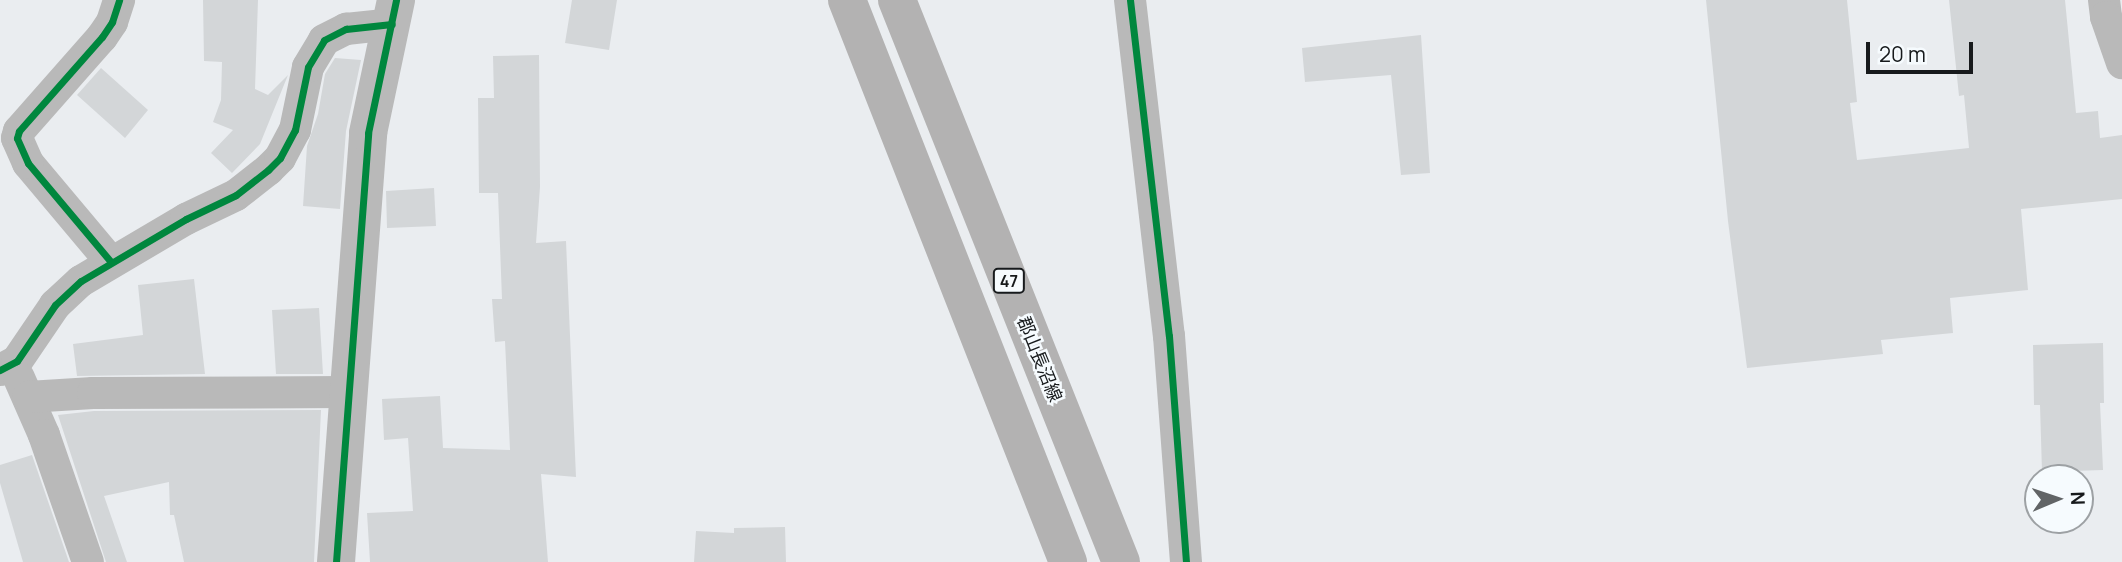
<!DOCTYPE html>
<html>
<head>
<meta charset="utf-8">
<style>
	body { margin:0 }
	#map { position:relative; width:2122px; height:562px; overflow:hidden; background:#eaedf0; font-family:Manrope,"Noto Sans JP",sans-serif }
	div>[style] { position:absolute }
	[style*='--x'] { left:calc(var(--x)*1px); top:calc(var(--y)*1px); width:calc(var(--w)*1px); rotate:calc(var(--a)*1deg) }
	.building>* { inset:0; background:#d3d6d8 }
	.minor>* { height:32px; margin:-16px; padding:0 16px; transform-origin:16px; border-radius:16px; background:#b9b9b9 }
	.tertiary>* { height:38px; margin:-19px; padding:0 19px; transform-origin:19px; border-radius:19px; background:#b9b9b9 }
	.primary>* { height:38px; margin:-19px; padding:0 19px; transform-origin:19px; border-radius:19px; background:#b3b2b2 }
	.cycleway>* { height:7px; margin:-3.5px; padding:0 3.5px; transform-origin:3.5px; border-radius:3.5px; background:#00873e }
	span { translate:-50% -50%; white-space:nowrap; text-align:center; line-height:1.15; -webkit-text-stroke:5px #f6fbfe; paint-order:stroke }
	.shield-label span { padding:2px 5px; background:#f6fbfe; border:2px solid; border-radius:5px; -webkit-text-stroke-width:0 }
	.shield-label { font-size:16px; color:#171a1c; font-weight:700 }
	.street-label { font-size:18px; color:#171a1c }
	.north { position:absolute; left:2024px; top:464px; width:70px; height:70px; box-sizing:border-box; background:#f6fbfe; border:2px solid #9da1a4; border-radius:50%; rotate:88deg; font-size:19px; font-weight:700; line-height:28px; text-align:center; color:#171a1c }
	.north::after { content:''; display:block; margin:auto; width:24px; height:32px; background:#616466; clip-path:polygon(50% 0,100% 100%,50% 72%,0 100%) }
	.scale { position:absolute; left:1866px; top:42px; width:107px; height:32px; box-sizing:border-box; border:4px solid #171a1c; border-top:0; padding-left:9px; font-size:21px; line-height:24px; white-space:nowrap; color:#171a1c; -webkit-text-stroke:5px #f6fbfe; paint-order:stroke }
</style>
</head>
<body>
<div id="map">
	<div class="building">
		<i style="clip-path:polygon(203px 0,258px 0,255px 89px,268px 95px,288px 75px,260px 144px,232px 173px,211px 153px,233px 130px,213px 122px,221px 100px,222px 62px,204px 61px)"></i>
		<i style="clip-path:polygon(572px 0,617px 0,609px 50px,565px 43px)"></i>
		<i style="clip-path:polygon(1706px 0,1847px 0,1857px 102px,1850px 103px,1857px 160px,1969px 148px,1964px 95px,1959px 96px,1949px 0,2065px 0,2076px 113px,2098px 111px,2100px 138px,2122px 135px,2122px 199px,2021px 209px,2028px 290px,1950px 298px,1953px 333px,1881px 340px,1883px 354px,1747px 368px,1728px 221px)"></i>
		<i style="clip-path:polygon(1421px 35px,1430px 173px,1401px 175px,1391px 75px,1305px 82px,1302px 48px)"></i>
		<i style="clip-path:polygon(539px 55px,540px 187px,536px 243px,566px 241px,576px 477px,541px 474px,548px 562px,370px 562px,367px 513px,413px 511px,408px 438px,384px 440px,382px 399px,440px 396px,443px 448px,510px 450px,505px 341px,495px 342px,492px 299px,502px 299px,498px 193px,479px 193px,478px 98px,494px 98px,493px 56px)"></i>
		<i style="clip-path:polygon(335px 58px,361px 60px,346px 131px,340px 209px,303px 206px,307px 146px,318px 114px,325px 74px)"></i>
		<i style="clip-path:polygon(101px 68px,148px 110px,125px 138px,77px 95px)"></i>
		<i style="clip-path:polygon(434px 188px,436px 226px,387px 228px,386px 191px)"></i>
		<i style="clip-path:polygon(194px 279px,205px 374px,77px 376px,73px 344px,143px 335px,138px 285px)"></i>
		<i style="clip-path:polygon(319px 308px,323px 374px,276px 374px,272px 310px)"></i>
		<i style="clip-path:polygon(2103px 343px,2104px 403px,2100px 403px,2103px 470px,2042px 472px,2040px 405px,2034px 405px,2033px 345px)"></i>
		<i style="clip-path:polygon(321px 410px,314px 562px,184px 562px,174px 515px,170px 515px,169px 482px,104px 496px,127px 562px,106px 562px,58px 415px,94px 411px)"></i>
		<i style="clip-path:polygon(32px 455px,69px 562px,23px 562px,0 483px,0 465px)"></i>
		<i style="clip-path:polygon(785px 527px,786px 562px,694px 562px,696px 531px,734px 533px,734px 528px)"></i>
	</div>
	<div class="minor">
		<i style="--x:1130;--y:0;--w:338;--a:83.4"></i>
		<i style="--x:1169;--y:336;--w:227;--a:85.7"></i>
		<i style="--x:2104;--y:0;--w:17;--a:83"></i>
		<i style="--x:2106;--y:17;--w:49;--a:70.8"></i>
		<i style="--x:111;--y:262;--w:129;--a:-130"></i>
		<i style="--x:28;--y:163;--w:27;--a:-114"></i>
		<i style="--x:17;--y:138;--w:7;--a:-74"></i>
		<i style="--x:19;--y:131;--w:125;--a:-48.6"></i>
		<i style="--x:102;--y:37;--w:18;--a:-56"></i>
		<i style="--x:112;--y:22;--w:23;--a:-72"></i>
		<i style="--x:0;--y:370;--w:19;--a:-28"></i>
		<i style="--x:17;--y:361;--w:68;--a:-55.8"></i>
		<i style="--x:55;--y:305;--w:35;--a:-43"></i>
		<i style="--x:81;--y:281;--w:122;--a:-30.6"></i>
		<i style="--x:186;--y:219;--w:55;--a:-25.6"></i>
		<i style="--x:236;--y:195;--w:41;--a:-38"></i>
		<i style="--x:268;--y:170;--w:17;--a:-45"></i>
		<i style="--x:280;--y:158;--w:32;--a:-62"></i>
		<i style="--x:295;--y:130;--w:64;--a:-78.3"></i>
		<i style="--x:308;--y:67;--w:31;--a:-59"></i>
		<i style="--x:324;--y:40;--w:25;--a:-27"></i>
		<i style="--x:346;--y:29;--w:46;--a:-6.2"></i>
		<i style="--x:19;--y:378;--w:62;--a:66.3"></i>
		<i style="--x:44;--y:435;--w:134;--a:70.9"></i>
		<i style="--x:28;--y:397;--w:65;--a:-3.5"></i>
		<i style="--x:93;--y:393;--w:255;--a:-0.2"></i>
	</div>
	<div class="tertiary">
		<i style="--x:336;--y:562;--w:430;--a:-85.7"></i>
		<i style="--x:368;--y:133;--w:136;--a:-78.1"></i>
	</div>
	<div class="primary">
		<i style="--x:847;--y:0;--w:604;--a:68.53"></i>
		<i style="--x:897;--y:0;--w:605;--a:68.27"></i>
	</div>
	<div class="cycleway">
		<i style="--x:1130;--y:0;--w:338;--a:83.4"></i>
		<i style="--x:1169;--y:336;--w:227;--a:85.7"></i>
		<i style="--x:111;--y:262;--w:129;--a:-130"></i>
		<i style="--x:28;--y:163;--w:27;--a:-114"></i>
		<i style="--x:17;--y:138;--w:7;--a:-74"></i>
		<i style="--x:19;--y:131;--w:125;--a:-48.6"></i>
		<i style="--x:102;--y:37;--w:18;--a:-56"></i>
		<i style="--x:112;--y:22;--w:23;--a:-72"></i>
		<i style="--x:0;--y:370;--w:19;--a:-28"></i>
		<i style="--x:17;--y:361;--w:68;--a:-55.8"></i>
		<i style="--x:55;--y:305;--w:35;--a:-43"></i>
		<i style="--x:81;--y:281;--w:122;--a:-30.6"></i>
		<i style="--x:186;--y:219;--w:55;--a:-25.6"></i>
		<i style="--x:236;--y:195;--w:41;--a:-38"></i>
		<i style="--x:268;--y:170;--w:17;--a:-45"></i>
		<i style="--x:280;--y:158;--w:32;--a:-62"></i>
		<i style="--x:295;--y:130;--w:64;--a:-78.3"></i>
		<i style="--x:308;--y:67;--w:31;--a:-59"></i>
		<i style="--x:324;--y:40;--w:25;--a:-27"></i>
		<i style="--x:346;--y:29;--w:46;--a:-6.2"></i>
		<i style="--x:336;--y:562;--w:430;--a:-85.7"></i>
		<i style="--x:368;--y:133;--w:136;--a:-78.1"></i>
	</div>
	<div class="shield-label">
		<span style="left:1009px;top:281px">47</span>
	</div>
	<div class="street-label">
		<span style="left:1040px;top:359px;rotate:68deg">郡山長沼線</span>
	</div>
	<div class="north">N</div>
	<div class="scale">20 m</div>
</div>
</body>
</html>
